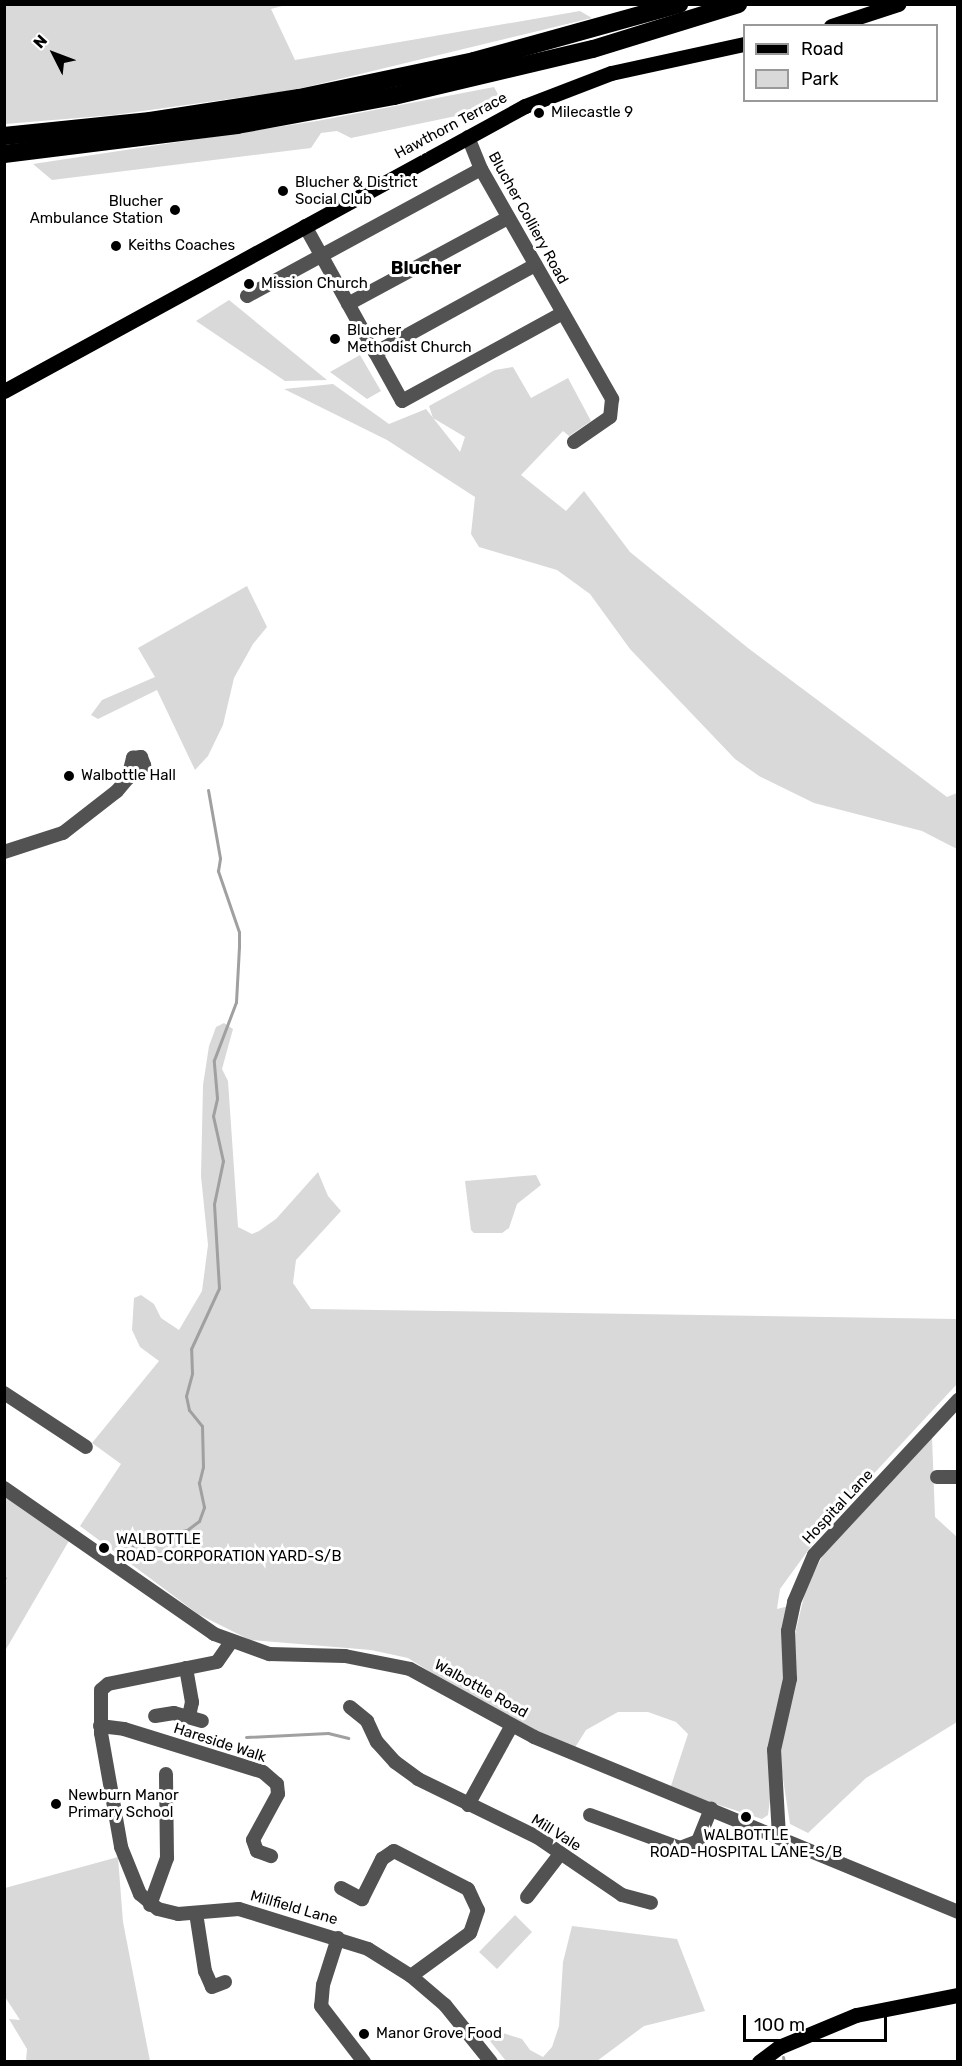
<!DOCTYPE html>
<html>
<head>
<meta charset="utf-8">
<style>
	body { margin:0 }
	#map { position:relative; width:962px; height:2066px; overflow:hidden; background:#fff; font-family:Rubik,sans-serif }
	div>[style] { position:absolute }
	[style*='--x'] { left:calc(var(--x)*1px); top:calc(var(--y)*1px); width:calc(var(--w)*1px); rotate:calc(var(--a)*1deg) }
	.green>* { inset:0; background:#d9d9d9 }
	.stream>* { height:3px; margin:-1.5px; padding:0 1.5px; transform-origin:1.5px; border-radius:1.5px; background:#a0a0a0 }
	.minor>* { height:14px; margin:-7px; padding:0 7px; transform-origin:7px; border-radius:7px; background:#525252 }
	.major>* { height:15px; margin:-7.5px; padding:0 7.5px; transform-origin:7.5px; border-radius:7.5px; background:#000 }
	.highway>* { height:18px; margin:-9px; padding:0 9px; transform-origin:9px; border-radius:9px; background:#000 }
	.dots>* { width:16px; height:16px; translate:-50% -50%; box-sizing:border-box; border:3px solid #fff; border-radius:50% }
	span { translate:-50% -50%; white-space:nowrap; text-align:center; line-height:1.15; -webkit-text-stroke:6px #fff; paint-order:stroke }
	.poi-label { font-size:15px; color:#000 }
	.left { translate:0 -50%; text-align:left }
	.right { translate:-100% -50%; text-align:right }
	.street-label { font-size:15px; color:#000 }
	.quarter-label { font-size:18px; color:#000; font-weight:700 }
	.frame { position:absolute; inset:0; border:6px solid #000; pointer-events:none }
	.legend { position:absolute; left:743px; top:24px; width:195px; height:78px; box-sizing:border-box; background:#fff; border:2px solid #999; margin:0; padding:8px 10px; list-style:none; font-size:18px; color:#000 }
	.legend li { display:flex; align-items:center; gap:12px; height:30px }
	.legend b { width:30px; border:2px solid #999 }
	.north { position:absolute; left:24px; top:24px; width:60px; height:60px; -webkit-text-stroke:4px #fff; paint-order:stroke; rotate:312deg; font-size:16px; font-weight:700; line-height:24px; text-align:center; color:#000 }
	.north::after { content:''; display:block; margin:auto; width:21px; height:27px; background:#000; clip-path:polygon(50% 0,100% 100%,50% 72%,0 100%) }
	.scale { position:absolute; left:743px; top:2015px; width:144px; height:27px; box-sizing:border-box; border:3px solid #000; border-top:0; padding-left:8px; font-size:18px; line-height:21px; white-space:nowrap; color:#000; -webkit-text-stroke:4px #fff; paint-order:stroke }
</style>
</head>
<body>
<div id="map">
	<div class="green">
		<i style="clip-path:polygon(5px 4px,286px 5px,271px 9px,295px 60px,580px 11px,592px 18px,294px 90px,114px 115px,5px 124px)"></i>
		<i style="clip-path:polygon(494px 87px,499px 96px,461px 115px,351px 138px,337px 131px,321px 133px,311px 148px,52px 180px,33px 164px,317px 121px)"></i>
		<i style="clip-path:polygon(229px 300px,327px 380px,285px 381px,196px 321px)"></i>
		<i style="clip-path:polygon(360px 355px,381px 391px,367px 399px,330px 372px)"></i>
		<i style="clip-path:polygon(513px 367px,531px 398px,568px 378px,591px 421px,569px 436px,563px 431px,521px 475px,566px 511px,584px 491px,630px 552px,748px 648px,947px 797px,957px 793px,957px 849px,922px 831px,814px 803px,759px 776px,735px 759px,630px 649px,590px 594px,557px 570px,479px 547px,471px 534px,475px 497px,387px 440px,284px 389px,333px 384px,389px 424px,426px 409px,460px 452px,465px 437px,433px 418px,429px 406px,495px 370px)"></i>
		<i style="clip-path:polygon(247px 586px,267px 627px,253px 644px,234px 678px,223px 725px,208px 756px,195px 770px,157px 690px,98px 719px,91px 715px,102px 700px,155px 677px,138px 648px)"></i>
		<i style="clip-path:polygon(224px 1023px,233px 1029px,222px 1069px,228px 1081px,238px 1227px,252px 1234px,259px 1231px,276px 1219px,318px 1172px,328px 1196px,341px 1211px,296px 1260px,293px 1283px,311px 1309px,957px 1319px,957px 1384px,828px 1523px,780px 1589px,777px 1609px,789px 1606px,786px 1676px,768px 1815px,762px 1819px,670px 1789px,688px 1734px,676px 1722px,648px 1712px,618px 1712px,586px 1730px,574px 1749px,496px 1713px,408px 1658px,371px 1650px,250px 1640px,198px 1614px,80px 1526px,121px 1464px,92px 1443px,159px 1361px,140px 1347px,132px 1330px,134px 1298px,141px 1295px,154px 1304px,161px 1318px,179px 1330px,202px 1291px,208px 1245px,201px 1176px,203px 1085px,209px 1046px,216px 1027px)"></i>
		<i style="clip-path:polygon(536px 1175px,541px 1185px,517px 1204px,509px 1228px,502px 1233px,474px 1233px,471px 1230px,465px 1181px)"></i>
		<i style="clip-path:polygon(932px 1437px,935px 1517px,957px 1537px,957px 1722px,866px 1778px,808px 1833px,790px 1824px,779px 1753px,795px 1684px,795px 1634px,806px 1588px,825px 1551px)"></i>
		<i style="clip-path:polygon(4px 1496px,70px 1539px,5px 1651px,4px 1651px)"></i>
		<i style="clip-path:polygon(118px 1857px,123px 1922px,150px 2061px,26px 2061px,27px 2049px,9px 2019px,20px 2020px,5px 1997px,5px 1888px)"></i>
		<i style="clip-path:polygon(515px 1915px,532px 1932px,497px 1969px,479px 1952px)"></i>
		<i style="clip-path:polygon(572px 1926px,677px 1939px,705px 2011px,644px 2026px,597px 2061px,506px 2061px,486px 2036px,493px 2030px,522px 2039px,530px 2050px,543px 2057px,552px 2047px,559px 2026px,563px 1962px)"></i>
	</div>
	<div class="stream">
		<i style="--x:129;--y:1551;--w:13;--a:-51"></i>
		<i style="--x:137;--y:1541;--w:51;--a:-12.4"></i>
		<i style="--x:187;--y:1530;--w:15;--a:-37"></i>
		<i style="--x:199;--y:1521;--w:15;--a:-70"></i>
		<i style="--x:204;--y:1507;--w:25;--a:-102"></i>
		<i style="--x:199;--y:1483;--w:16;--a:-76"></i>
		<i style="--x:203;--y:1467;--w:41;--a:-91.4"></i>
		<i style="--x:202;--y:1426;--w:21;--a:-129"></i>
		<i style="--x:189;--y:1410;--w:14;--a:-102"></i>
		<i style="--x:186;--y:1396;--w:24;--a:-75"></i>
		<i style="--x:192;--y:1373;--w:24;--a:-92"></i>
		<i style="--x:191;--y:1349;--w:67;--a:-65.3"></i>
		<i style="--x:219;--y:1288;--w:84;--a:-93.4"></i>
		<i style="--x:214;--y:1204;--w:44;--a:-78.2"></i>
		<i style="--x:223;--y:1161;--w:46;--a:-102.5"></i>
		<i style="--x:213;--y:1116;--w:18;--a:-77"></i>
		<i style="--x:217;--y:1098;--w:38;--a:-95"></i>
		<i style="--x:214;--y:1060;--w:62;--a:-69.2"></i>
		<i style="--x:236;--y:1002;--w:55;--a:-86.9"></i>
		<i style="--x:239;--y:947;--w:15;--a:-90"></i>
		<i style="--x:239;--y:932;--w:65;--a:-109"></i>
		<i style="--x:218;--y:871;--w:13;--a:-81"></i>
		<i style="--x:220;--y:858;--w:69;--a:-100"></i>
		<i style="--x:4;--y:1577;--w:1;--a:45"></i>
		<i style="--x:246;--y:1737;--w:82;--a:-2.8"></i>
		<i style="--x:328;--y:1733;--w:21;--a:14"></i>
		<i style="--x:783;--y:2057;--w:5;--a:79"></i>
	</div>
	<div class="minor">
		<i style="--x:468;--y:137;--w:35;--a:68"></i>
		<i style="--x:481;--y:169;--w:265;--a:60.3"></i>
		<i style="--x:612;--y:399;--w:18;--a:96"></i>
		<i style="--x:610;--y:417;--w:44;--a:145.2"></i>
		<i style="--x:305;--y:226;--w:200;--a:61"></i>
		<i style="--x:402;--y:401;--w:183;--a:-28.7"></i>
		<i style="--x:247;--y:296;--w:266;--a:-28.5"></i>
		<i style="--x:348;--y:304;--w:182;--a:-28.3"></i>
		<i style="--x:375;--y:353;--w:183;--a:-28.8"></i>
		<i style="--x:4;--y:852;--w:62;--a:-17.9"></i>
		<i style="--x:63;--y:833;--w:68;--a:-37.9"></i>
		<i style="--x:117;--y:791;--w:17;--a:-50"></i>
		<i style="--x:128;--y:778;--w:21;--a:-76"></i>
		<i style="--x:133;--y:758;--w:8;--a:-7"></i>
		<i style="--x:141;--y:757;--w:9;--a:69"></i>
		<i style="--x:144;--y:765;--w:21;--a:141"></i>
		<i style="--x:4;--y:1393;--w:98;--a:33.4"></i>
		<i style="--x:937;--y:1477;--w:21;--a:0"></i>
		<i style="--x:4;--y:1488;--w:256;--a:34.8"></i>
		<i style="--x:214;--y:1634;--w:59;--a:20"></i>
		<i style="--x:269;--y:1654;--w:76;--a:1.5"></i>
		<i style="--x:345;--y:1656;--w:66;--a:11.3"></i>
		<i style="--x:410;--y:1669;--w:141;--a:28.7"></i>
		<i style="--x:534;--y:1737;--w:459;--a:22.4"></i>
		<i style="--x:231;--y:1642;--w:24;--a:125"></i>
		<i style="--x:217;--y:1662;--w:111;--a:168.6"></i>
		<i style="--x:108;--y:1684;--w:9;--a:139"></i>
		<i style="--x:101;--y:1690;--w:43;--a:90"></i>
		<i style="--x:101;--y:1733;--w:116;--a:80"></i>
		<i style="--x:121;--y:1847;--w:51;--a:68"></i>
		<i style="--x:140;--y:1894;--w:23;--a:40"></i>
		<i style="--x:158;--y:1909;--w:21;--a:14"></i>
		<i style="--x:178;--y:1914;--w:61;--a:-4.7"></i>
		<i style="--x:239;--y:1909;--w:135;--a:17.2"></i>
		<i style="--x:368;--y:1949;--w:51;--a:32.1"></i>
		<i style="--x:411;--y:1976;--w:45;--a:40.5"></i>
		<i style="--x:445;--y:2005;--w:73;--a:51.1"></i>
		<i style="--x:186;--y:1668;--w:35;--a:80"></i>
		<i style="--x:192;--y:1702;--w:14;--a:102"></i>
		<i style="--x:350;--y:1707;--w:22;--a:39"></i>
		<i style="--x:367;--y:1721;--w:23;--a:65"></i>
		<i style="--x:377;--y:1742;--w:27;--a:48"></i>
		<i style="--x:395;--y:1762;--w:29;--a:36"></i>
		<i style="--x:418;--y:1779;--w:132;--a:26"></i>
		<i style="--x:537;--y:1837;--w:103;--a:34.3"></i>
		<i style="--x:622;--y:1895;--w:30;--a:15"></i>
		<i style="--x:155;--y:1716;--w:19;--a:-9"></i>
		<i style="--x:174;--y:1713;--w:29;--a:16"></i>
		<i style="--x:100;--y:1726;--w:24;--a:7"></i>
		<i style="--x:124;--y:1729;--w:145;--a:17.2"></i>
		<i style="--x:263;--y:1772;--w:18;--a:41"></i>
		<i style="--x:277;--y:1784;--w:10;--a:84"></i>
		<i style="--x:278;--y:1794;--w:52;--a:118.5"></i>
		<i style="--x:253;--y:1840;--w:12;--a:70"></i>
		<i style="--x:257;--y:1851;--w:15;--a:20"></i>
		<i style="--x:468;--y:1805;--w:91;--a:-61.2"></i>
		<i style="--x:590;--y:1815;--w:96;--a:20.1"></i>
		<i style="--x:680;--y:1848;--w:19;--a:-21"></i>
		<i style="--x:698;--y:1841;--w:35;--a:-68"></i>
		<i style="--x:779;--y:1836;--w:86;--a:-93.3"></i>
		<i style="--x:774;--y:1750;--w:73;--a:-77.3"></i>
		<i style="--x:790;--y:1679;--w:48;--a:-92.4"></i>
		<i style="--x:788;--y:1631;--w:30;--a:-78"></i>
		<i style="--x:794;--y:1602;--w:51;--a:-66.9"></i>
		<i style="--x:814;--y:1555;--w:212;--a:-47.1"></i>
		<i style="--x:341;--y:1888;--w:24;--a:28"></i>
		<i style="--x:362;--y:1899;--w:45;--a:-63.4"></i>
		<i style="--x:382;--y:1859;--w:14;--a:-34"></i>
		<i style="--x:394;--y:1851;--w:83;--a:27.2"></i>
		<i style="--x:468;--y:1889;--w:23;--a:65"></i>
		<i style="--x:478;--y:1910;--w:24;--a:109"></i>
		<i style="--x:470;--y:1933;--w:73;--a:143.9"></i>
		<i style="--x:527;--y:1897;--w:54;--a:-52.5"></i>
		<i style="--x:150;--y:1905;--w:50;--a:-70.1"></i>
		<i style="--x:167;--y:1858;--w:84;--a:-90.7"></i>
		<i style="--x:196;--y:1913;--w:59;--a:81.2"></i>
		<i style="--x:205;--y:1971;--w:17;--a:66"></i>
		<i style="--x:212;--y:1987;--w:14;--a:-21"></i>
		<i style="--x:338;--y:1938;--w:49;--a:107.7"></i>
		<i style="--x:323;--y:1985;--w:21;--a:95"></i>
		<i style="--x:321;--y:2006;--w:71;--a:52.5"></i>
	</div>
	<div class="major">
		<i style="--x:831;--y:26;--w:71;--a:-18.2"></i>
		<i style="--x:4;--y:391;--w:594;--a:-28.68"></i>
		<i style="--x:525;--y:106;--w:92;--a:-21"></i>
		<i style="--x:611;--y:73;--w:136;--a:-12.3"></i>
		<i style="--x:759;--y:2062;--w:25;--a:-37"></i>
		<i style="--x:779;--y:2047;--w:83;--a:-22.6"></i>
		<i style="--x:856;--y:2015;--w:104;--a:-11.1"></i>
	</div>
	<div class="highway">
		<i style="--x:4;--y:136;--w:147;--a:-5.9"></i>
		<i style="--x:150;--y:121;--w:151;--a:-8.8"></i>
		<i style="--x:299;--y:98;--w:179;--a:-11.9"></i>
		<i style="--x:474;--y:61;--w:213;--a:-15.5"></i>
		<i style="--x:4;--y:154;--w:235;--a:-7.1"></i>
		<i style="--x:237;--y:125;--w:160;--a:-10.5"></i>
		<i style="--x:394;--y:96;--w:204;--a:-13.3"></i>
		<i style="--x:593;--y:49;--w:152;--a:-17.2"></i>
	</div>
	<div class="dots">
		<i style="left:539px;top:113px;background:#000"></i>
		<i style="left:283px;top:191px;background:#000"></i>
		<i style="left:175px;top:210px;background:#000"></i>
		<i style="left:116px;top:246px;background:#000"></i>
		<i style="left:249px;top:284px;background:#000"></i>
		<i style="left:335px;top:339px;background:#000"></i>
		<i style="left:69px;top:776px;background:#000"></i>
		<i style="left:104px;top:1548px;background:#000"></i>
		<i style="left:56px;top:1804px;background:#000"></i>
		<i style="left:746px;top:1817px;background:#000"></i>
		<i style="left:364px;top:2034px;background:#000"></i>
	</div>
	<div class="poi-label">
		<span class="left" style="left:551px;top:113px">Milecastle 9</span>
		<span class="left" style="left:295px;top:191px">Blucher &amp; District<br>Social Club</span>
		<span class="right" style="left:163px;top:210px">Blucher<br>Ambulance Station</span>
		<span class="left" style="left:128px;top:246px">Keiths Coaches</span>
		<span class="left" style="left:261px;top:284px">Mission Church</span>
		<span class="left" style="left:347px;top:339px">Blucher<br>Methodist Church</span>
		<span class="left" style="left:81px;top:776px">Walbottle Hall</span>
		<span class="left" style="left:116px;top:1548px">WALBOTTLE<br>ROAD-CORPORATION YARD-S/B</span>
		<span class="left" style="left:68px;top:1804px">Newburn Manor<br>Primary School</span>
		<span style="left:746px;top:1844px">WALBOTTLE<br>ROAD-HOSPITAL LANE-S/B</span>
		<span class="left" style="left:376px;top:2034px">Manor Grove Food</span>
	</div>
	<div class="street-label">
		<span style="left:451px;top:126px;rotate:-28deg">Hawthorn Terrace</span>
		<span style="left:528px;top:218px;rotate:61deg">Blucher Colliery Road</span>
		<span style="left:838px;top:1507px;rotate:-47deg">Hospital Lane</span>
		<span style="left:481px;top:1689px;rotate:29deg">Walbottle Road</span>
		<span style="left:220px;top:1743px;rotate:18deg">Hareside Walk</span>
		<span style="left:556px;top:1833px;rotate:32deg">Mill Vale</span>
		<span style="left:294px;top:1908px;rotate:16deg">Millfield Lane</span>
	</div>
	<div class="quarter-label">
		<span style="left:426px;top:268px">Blucher</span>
	</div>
	<div class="frame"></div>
	<ul class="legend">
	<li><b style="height:8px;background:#000"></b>Road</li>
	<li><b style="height:16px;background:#d9d9d9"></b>Park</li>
	</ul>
	<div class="north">N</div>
	<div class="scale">100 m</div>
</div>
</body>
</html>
